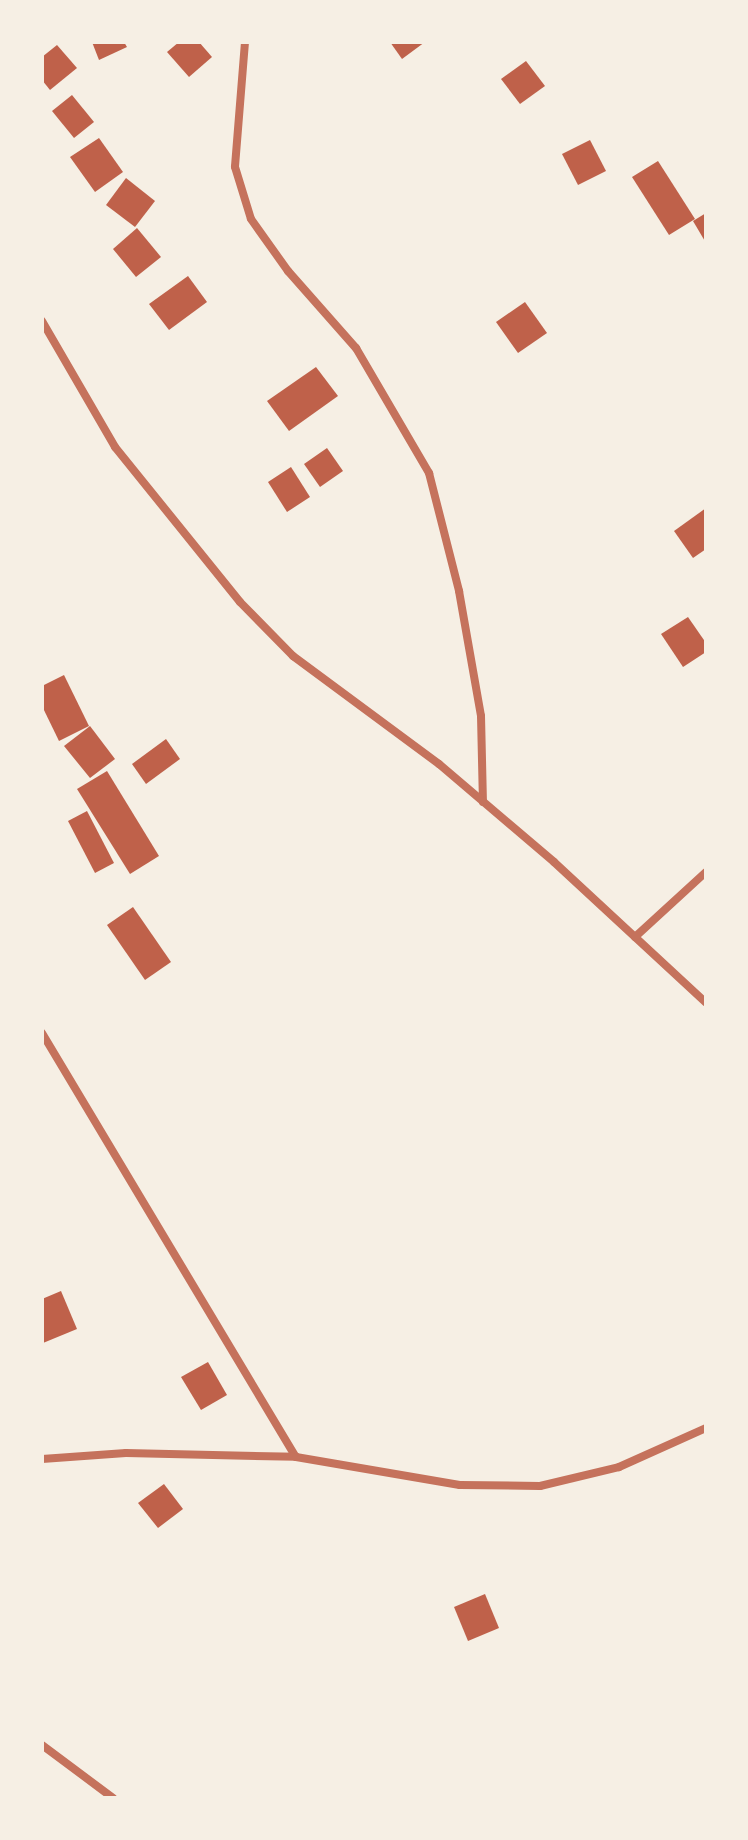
<!DOCTYPE html>
<html>
<head>
<meta charset="utf-8">
<style>
	body { margin:0 }
	#map { position:relative; width:748px; height:1840px; overflow:hidden; background:#f6efe4; font-family:"PT Sans Narrow",sans-serif }
	div>[style] { position:absolute }
	[style*='--x'] { left:calc(var(--x)*1px); top:calc(var(--y)*1px); width:calc(var(--w)*1px); rotate:calc(var(--a)*1deg) }
	.building>* { inset:0; background:#bf614a }
	.minor>* { height:8px; margin:-4px; padding:0 4px; transform-origin:4px; border-radius:4px; background:#c5725c }
	span { translate:-50% -50%; white-space:nowrap; text-align:center; line-height:1.15; -webkit-text-stroke:7px #f6efe4; paint-order:stroke }
	.frame { position:absolute; inset:0; border:44px solid #f6efe4; pointer-events:none }
</style>
</head>
<body>
<div id="map">
	<div class="building">
		<i style="clip-path:polygon(92px 42px,124px 42px,127px 47px,99px 60px)"></i>
		<i style="clip-path:polygon(179px 42px,199px 42px,212px 57px,189px 77px,167px 52px)"></i>
		<i style="clip-path:polygon(390px 42px,425px 42px,402px 59px)"></i>
		<i style="clip-path:polygon(57px 45px,77px 68px,50px 90px,42px 80px,42px 57px)"></i>
		<i style="clip-path:polygon(526px 61px,545px 86px,520px 104px,501px 79px)"></i>
		<i style="clip-path:polygon(72px 95px,94px 122px,74px 138px,52px 111px)"></i>
		<i style="clip-path:polygon(99px 138px,123px 172px,95px 192px,70px 157px)"></i>
		<i style="clip-path:polygon(590px 140px,606px 171px,578px 185px,562px 154px)"></i>
		<i style="clip-path:polygon(658px 161px,695px 219px,669px 235px,632px 177px)"></i>
		<i style="clip-path:polygon(126px 178px,155px 201px,135px 227px,106px 205px)"></i>
		<i style="clip-path:polygon(706px 213px,706px 243px,693px 221px)"></i>
		<i style="clip-path:polygon(137px 228px,161px 257px,136px 277px,113px 249px)"></i>
		<i style="clip-path:polygon(188px 276px,207px 302px,169px 330px,149px 304px)"></i>
		<i style="clip-path:polygon(525px 302px,547px 333px,518px 353px,496px 322px)"></i>
		<i style="clip-path:polygon(316px 367px,338px 396px,289px 431px,267px 401px)"></i>
		<i style="clip-path:polygon(327px 448px,343px 471px,320px 487px,304px 464px)"></i>
		<i style="clip-path:polygon(291px 467px,310px 497px,287px 512px,268px 482px)"></i>
		<i style="clip-path:polygon(706px 508px,706px 549px,693px 558px,674px 531px)"></i>
		<i style="clip-path:polygon(688px 617px,706px 643px,706px 652px,683px 667px,661px 634px)"></i>
		<i style="clip-path:polygon(64px 675px,89px 726px,59px 741px,42px 706px,42px 686px)"></i>
		<i style="clip-path:polygon(90px 726px,115px 759px,90px 778px,64px 746px)"></i>
		<i style="clip-path:polygon(166px 739px,180px 759px,146px 784px,132px 764px)"></i>
		<i style="clip-path:polygon(107px 771px,159px 856px,130px 874px,77px 789px)"></i>
		<i style="clip-path:polygon(87px 811px,114px 863px,95px 873px,68px 821px)"></i>
		<i style="clip-path:polygon(133px 907px,171px 962px,145px 980px,107px 925px)"></i>
		<i style="clip-path:polygon(61px 1291px,77px 1329px,43px 1343px,42px 1299px)"></i>
		<i style="clip-path:polygon(208px 1362px,227px 1395px,201px 1410px,181px 1377px)"></i>
		<i style="clip-path:polygon(164px 1484px,183px 1509px,158px 1528px,138px 1503px)"></i>
		<i style="clip-path:polygon(485px 1594px,499px 1628px,468px 1641px,454px 1607px)"></i>
	</div>
	<div class="minor">
		<i style="--x:245;--y:42;--w:125;--a:94.6"></i>
		<i style="--x:235;--y:167;--w:54;--a:72.9"></i>
		<i style="--x:251;--y:219;--w:64;--a:54.6"></i>
		<i style="--x:288;--y:271;--w:103;--a:48.6"></i>
		<i style="--x:356;--y:348;--w:145;--a:59.7"></i>
		<i style="--x:429;--y:473;--w:122;--a:75.7"></i>
		<i style="--x:459;--y:591;--w:127;--a:80"></i>
		<i style="--x:481;--y:716;--w:86;--a:88.7"></i>
		<i style="--x:42;--y:321;--w:146;--a:59.9"></i>
		<i style="--x:115;--y:447;--w:199;--a:51.1"></i>
		<i style="--x:240;--y:602;--w:76;--a:45.5"></i>
		<i style="--x:293;--y:656;--w:182;--a:36.5"></i>
		<i style="--x:439;--y:764;--w:151;--a:40.4"></i>
		<i style="--x:554;--y:862;--w:207;--a:42.8"></i>
		<i style="--x:635;--y:937;--w:96;--a:-42.5"></i>
		<i style="--x:42;--y:1033;--w:494;--a:59.1"></i>
		<i style="--x:42;--y:1459;--w:84;--a:-4.1"></i>
		<i style="--x:126;--y:1453;--w:170;--a:1.3"></i>
		<i style="--x:296;--y:1457;--w:166;--a:9.7"></i>
		<i style="--x:460;--y:1485;--w:80;--a:0.7"></i>
		<i style="--x:540;--y:1486;--w:81;--a:-13.5"></i>
		<i style="--x:619;--y:1467;--w:95;--a:-24.1"></i>
		<i style="--x:42;--y:1745;--w:89;--a:36.7"></i>
	</div>
	<div class="frame"></div>
</div>
</body>
</html>
